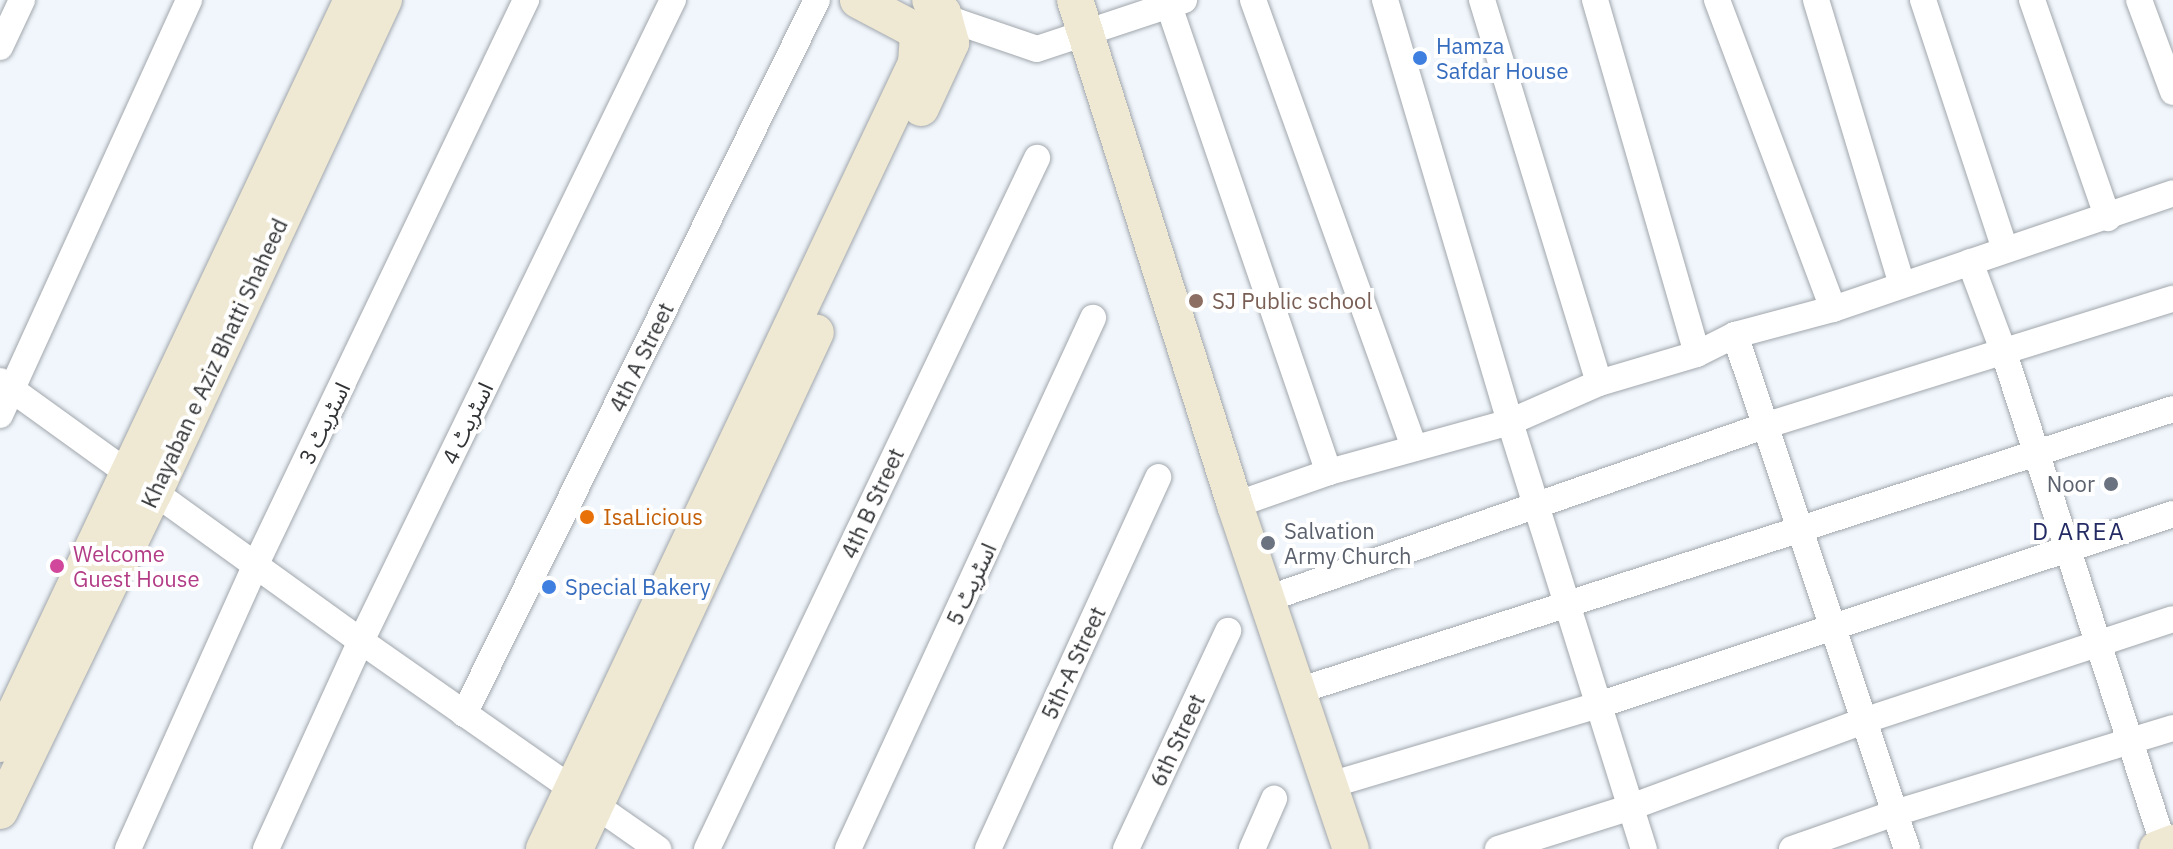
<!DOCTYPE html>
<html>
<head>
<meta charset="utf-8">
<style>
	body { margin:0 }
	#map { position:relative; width:2173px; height:849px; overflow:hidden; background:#f0f6fc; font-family:"IBM Plex Sans","Noto Sans Arabic",sans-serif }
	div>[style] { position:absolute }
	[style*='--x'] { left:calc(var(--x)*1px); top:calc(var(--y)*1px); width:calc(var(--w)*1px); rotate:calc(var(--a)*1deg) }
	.roads { filter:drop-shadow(0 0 2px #a1a7ac) drop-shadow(0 0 2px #a1a7ac) }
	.street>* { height:26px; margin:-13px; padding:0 13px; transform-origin:13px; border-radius:13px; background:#fff }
	.secondary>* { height:36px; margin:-18px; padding:0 18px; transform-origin:18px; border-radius:18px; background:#efe8d3 }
	.dots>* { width:22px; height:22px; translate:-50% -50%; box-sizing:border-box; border:4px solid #fff; border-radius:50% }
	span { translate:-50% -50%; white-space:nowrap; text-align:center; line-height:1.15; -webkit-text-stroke:8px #fff; paint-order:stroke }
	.shop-label { font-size:22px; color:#366cbe }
	.left { translate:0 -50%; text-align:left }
	.education-label { font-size:22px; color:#785e54 }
	.street-label { font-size:22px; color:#313335 }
	.worship-label { font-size:22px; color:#5b616d }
	.right { translate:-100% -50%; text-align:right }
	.food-label { font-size:22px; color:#c56008 }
	.hotel-label { font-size:22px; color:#b23c85 }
	.neighbourhood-label { font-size:24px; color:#242b64; letter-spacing:2px }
</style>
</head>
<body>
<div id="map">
	<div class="roads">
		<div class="street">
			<i style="--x:1167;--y:0;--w:499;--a:71.1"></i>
			<i style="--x:1253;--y:0;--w:475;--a:70.2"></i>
			<i style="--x:1385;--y:0;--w:440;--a:73.5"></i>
			<i style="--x:1510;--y:422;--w:448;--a:72.6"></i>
			<i style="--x:1482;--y:0;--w:400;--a:73"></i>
			<i style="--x:1595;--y:0;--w:368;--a:73.9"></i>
			<i style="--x:1717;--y:0;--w:330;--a:69.4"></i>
			<i style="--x:1816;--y:0;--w:297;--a:73.2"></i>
			<i style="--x:1923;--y:0;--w:262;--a:71.8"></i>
			<i style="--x:2032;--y:0;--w:231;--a:70.8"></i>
			<i style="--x:2139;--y:0;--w:98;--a:69.7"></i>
			<i style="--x:934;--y:29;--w:25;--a:-16"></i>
			<i style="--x:958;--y:22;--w:83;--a:18.9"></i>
			<i style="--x:1037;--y:49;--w:155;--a:-18.4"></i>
			<i style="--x:0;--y:47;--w:52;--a:-64.9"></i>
			<i style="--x:1970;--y:262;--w:97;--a:69.5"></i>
			<i style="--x:2004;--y:353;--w:518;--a:72.02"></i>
			<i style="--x:1735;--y:335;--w:542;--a:71.5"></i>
			<i style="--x:0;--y:381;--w:445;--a:35.8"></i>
			<i style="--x:361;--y:641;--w:363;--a:35"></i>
			<i style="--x:0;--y:415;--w:456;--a:-65.5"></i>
			<i style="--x:1235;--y:505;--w:100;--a:-19.3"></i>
			<i style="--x:1329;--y:472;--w:188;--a:-15.4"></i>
			<i style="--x:1510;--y:422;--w:97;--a:-23.7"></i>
			<i style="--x:1599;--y:383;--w:102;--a:-16.5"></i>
			<i style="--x:1697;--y:354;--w:42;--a:-26.6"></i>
			<i style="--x:1735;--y:335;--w:101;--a:-14.9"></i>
			<i style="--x:1833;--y:309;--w:359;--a:-18.8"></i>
			<i style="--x:1267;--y:599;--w:526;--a:-19.19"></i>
			<i style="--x:1764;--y:426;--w:428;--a:-17.3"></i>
			<i style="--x:1298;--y:691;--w:919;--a:-17.86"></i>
			<i style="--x:464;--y:714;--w:796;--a:-63.69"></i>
			<i style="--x:1330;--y:785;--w:281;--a:-16.6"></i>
			<i style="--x:1599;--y:705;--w:605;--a:-18.4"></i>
			<i style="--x:128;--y:849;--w:310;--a:-65.8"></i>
			<i style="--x:255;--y:566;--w:628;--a:-64.41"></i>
			<i style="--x:266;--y:849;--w:229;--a:-65.5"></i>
			<i style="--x:361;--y:641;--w:713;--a:-64.05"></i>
			<i style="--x:707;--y:849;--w:766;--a:-64.47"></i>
			<i style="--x:848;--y:849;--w:585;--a:-65.23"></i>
			<i style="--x:988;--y:849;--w:409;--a:-65.4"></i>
			<i style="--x:1126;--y:849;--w:241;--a:-64.9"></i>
			<i style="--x:1252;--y:849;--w:55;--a:-66.3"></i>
			<i style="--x:1498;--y:849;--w:139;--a:-17.5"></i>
			<i style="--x:1631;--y:807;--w:247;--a:-20.3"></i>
			<i style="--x:1863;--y:721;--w:326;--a:-18.2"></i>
			<i style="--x:1792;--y:849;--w:109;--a:-19.3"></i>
			<i style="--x:1895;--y:813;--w:291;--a:-17"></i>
		</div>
		<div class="secondary">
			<i style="--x:1075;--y:0;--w:530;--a:72.42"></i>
			<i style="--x:1235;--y:505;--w:363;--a:71.4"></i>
			<i style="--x:921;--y:108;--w:72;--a:-65.2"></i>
			<i style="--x:951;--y:43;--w:31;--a:-105"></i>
			<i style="--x:943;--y:13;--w:18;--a:-135"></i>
			<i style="--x:0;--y:744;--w:823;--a:-64.68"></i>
			<i style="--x:0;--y:811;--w:353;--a:-64.2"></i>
			<i style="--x:154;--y:493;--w:544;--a:-64.99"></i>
			<i style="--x:544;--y:849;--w:870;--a:-64.67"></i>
			<i style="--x:916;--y:63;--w:26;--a:-86"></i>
			<i style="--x:918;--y:37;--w:11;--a:-128"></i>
			<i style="--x:911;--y:28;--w:60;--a:-152.2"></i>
			<i style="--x:575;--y:849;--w:570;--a:-65.01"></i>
			<i style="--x:2157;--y:849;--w:17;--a:-21"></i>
		</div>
	</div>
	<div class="dots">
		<i style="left:1420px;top:58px;background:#3f7fe0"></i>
		<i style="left:1196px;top:301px;background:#8d6e63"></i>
		<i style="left:2111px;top:484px;background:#6b7280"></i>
		<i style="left:587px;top:517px;background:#e8710a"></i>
		<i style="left:1268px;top:543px;background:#6b7280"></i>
		<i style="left:57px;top:566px;background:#d1479c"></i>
		<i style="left:549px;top:587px;background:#3f7fe0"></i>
	</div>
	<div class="shop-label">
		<span class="left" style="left:1436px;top:58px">Hamza<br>Safdar House</span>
		<span class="left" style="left:565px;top:587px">Special Bakery</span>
	</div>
	<div class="education-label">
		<span class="left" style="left:1212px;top:301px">SJ Public school</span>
	</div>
	<div class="street-label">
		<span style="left:641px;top:357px;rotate:-64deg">4th A Street</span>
		<span style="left:214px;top:363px;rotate:-65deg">Khayaban e Aziz Bhatti Shaheed</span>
		<span style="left:324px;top:423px;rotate:-64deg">اسٹریٹ 3</span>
		<span style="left:467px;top:423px;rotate:-64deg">اسٹریٹ 4</span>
		<span style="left:872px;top:503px;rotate:-65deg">4th B Street</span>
		<span style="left:971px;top:584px;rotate:-65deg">اسٹریٹ 5</span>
		<span style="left:1073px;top:663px;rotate:-65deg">5th-A Street</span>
		<span style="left:1177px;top:740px;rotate:-65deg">6th Street</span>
	</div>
	<div class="worship-label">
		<span class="right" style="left:2095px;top:484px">Noor</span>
		<span class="left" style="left:1284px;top:543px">Salvation<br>Army Church</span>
	</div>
	<div class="food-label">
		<span class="left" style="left:603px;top:517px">IsaLicious</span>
	</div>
	<div class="hotel-label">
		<span class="left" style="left:73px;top:566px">Welcome<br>Guest House</span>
	</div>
	<div class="neighbourhood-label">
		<span style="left:2079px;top:532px">D AREA</span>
	</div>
</div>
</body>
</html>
